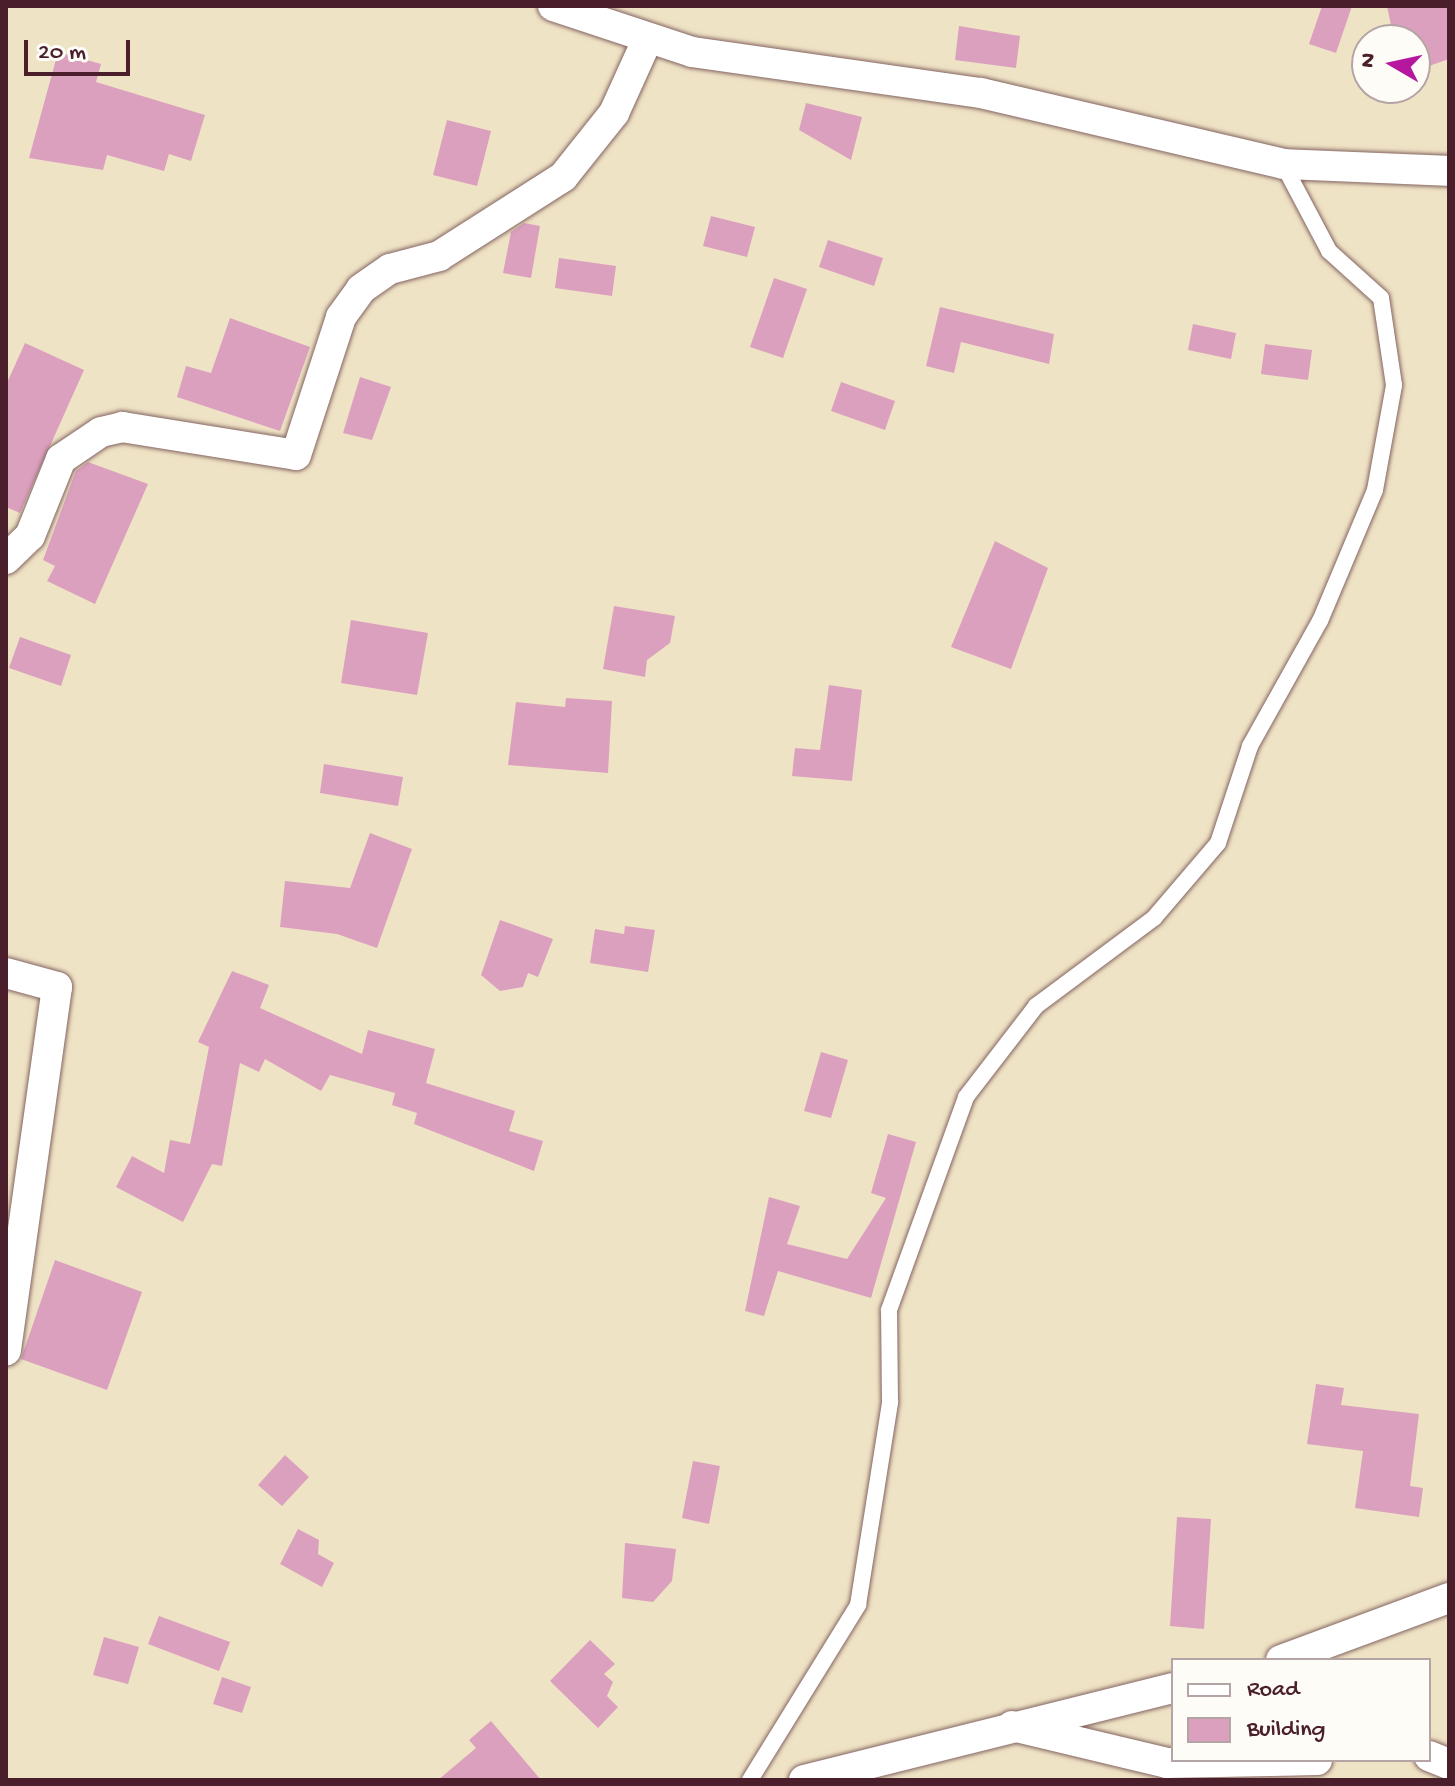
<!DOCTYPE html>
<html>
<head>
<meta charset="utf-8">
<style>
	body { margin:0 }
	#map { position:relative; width:1455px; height:1786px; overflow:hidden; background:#efe3c5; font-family:"Gochi Hand",sans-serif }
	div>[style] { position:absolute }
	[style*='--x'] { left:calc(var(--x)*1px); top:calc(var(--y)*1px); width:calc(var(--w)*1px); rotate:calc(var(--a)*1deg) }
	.building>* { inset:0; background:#dca0bf }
	.roads { filter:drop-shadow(0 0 2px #846461) drop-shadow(0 0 2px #846461) }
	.lane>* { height:16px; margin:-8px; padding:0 8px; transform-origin:8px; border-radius:8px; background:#fff }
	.street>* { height:30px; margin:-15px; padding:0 15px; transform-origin:15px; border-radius:15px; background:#fff }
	span { translate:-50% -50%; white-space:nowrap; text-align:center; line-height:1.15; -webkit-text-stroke:8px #fdfcf7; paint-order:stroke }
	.frame { position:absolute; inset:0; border:8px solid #4a1f2b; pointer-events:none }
	.legend { position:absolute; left:1171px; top:1658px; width:260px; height:104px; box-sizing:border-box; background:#fdfcf7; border:2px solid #b5a4a5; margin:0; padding:10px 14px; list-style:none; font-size:24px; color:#4a1f2b }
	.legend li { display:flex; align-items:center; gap:16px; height:40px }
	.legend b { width:40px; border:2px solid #b5a4a5 }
	.north { position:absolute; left:1351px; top:24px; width:80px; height:80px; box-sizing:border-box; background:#fdfcf7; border:2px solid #b5a4a5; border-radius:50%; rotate:279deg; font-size:22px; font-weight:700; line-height:32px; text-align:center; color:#4a1f2b }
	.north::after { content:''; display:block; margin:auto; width:28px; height:36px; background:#b5179e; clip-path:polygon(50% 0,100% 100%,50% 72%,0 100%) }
	.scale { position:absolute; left:24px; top:40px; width:106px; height:36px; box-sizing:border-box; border:4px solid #4a1f2b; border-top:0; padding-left:10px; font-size:24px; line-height:28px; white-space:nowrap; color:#4a1f2b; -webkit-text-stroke:6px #fdfcf7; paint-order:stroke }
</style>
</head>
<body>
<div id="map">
	<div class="building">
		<i style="clip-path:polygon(1322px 6px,1352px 6px,1336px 53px,1309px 44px)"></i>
		<i style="clip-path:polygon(1387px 6px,1449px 6px,1449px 59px,1429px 66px,1415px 60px,1415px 40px,1394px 40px)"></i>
		<i style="clip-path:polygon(959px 26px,1020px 36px,1016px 68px,955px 60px)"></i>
		<i style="clip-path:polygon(58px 52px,101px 64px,96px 82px,205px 115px,191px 161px,169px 154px,164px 171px,107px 155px,103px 170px,29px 158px)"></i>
		<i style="clip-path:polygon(806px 103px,862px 117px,851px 160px,799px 130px)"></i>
		<i style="clip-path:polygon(447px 120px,491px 131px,477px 186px,433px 175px)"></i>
		<i style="clip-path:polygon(711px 216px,755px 227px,747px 257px,703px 246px)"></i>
		<i style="clip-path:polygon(524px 223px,540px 226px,531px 278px,503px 273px,511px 232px)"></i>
		<i style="clip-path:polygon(828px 240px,883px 258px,874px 286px,819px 267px)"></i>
		<i style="clip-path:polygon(559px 258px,616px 266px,612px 296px,555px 288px)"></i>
		<i style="clip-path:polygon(774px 278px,807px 289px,783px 358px,750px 347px)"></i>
		<i style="clip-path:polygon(940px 307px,1054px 334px,1049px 364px,961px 342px,954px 373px,926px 366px)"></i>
		<i style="clip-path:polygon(230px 318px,310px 347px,280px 431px,177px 397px,186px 366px,211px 373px)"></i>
		<i style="clip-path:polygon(1193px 324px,1236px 333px,1231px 359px,1188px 350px)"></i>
		<i style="clip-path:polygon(25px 343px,84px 370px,20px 513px,6px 507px,6px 385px)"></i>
		<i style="clip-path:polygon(1265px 344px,1312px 350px,1308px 380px,1261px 374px)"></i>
		<i style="clip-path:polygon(360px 377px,391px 387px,372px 440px,343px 433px)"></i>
		<i style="clip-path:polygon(841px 382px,895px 401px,885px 430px,831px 411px)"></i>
		<i style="clip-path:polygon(88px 462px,148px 484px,95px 604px,47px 581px,55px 566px,43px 560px,76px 471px)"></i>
		<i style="clip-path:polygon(995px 541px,1048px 568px,1011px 669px,951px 647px)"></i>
		<i style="clip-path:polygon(614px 606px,675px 616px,670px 643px,647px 660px,645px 677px,603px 669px)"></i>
		<i style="clip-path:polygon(351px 620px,428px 633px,417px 695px,341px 683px)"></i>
		<i style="clip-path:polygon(20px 637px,71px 655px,61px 686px,9px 668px)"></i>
		<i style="clip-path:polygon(829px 685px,862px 690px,852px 781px,792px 776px,795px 748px,820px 750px)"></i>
		<i style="clip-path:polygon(566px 698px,612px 701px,608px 773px,508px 765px,516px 702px,565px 707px)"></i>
		<i style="clip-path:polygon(324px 764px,403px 777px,398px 806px,320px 793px)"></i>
		<i style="clip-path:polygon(370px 833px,412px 849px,377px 948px,337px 934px,280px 927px,285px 881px,350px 888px)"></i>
		<i style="clip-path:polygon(500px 920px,553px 939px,538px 977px,528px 973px,523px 987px,500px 991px,481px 975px)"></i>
		<i style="clip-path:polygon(625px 926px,655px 930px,648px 972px,590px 963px,595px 929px,624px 934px)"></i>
		<i style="clip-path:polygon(232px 971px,269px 985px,260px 1008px,362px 1054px,368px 1030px,435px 1049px,426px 1083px,515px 1111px,509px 1131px,543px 1141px,534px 1171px,414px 1124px,417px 1113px,392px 1105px,395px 1093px,330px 1075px,321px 1091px,265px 1059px,259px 1072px,240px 1063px,222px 1166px,212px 1164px,183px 1222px,116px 1187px,132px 1156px,164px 1173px,170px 1140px,190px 1144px,209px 1047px,198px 1042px)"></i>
		<i style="clip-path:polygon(821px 1052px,848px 1060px,831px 1118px,804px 1111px)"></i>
		<i style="clip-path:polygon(888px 1134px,916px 1142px,871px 1298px,778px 1271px,764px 1316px,745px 1311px,769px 1197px,800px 1206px,787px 1244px,847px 1259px,886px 1198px,871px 1193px)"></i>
		<i style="clip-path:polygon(55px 1260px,142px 1292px,107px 1390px,21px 1359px)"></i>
		<i style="clip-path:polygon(1316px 1384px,1344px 1388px,1341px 1405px,1419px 1414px,1410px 1486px,1423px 1488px,1419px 1517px,1355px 1508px,1363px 1451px,1307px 1444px)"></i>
		<i style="clip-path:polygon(285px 1455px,309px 1477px,282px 1506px,258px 1485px)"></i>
		<i style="clip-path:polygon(693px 1461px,720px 1466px,709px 1524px,682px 1518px)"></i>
		<i style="clip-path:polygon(1177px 1517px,1211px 1519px,1204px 1629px,1170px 1626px)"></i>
		<i style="clip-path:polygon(298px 1529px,319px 1540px,318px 1554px,334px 1563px,322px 1587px,280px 1564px)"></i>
		<i style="clip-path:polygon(625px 1543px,676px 1549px,672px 1581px,653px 1602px,622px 1598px)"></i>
		<i style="clip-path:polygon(159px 1616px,230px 1642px,219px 1671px,148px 1644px)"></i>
		<i style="clip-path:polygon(104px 1637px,139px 1647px,128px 1684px,93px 1675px)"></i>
		<i style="clip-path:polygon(590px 1640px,615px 1664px,604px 1674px,613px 1682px,607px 1696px,618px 1707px,598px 1728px,550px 1681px)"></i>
		<i style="clip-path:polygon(222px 1677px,251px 1687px,242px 1713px,213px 1704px)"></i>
		<i style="clip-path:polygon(491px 1721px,541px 1780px,438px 1780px,476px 1748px,469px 1740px)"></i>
	</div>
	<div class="roads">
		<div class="lane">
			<i style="--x:750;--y:1780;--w:206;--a:-58.3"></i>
			<i style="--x:858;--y:1605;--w:206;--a:-81"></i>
			<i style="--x:890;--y:1402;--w:92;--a:-90.6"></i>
			<i style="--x:889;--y:1310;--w:226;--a:-70.1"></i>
			<i style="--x:966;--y:1097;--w:115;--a:-52.4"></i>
			<i style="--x:1036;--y:1006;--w:147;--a:-36.7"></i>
			<i style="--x:1154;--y:918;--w:99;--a:-49.5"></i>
			<i style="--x:1218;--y:843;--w:102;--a:-71.7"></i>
			<i style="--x:1250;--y:746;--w:143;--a:-60.8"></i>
			<i style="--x:1320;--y:621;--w:142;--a:-67.2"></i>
			<i style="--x:1375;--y:490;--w:107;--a:-79.7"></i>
			<i style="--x:1394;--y:385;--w:88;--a:-98.5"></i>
			<i style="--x:1381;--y:298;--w:70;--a:-137.9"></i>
			<i style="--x:1329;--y:251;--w:98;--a:-117.9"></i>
		</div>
		<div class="street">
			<i style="--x:553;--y:6;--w:146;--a:18.3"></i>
			<i style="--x:692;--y:52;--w:292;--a:8.1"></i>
			<i style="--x:981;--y:93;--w:310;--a:13.2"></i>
			<i style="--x:1283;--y:164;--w:166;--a:2.4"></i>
			<i style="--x:6;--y:559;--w:33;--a:-44"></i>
			<i style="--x:30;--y:536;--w:83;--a:-68.1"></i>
			<i style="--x:61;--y:459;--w:48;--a:-34"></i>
			<i style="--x:101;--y:432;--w:22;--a:-13"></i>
			<i style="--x:122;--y:427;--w:176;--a:9.1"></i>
			<i style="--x:296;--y:455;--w:145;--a:-71.9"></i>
			<i style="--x:341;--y:317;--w:34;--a:-54"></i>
			<i style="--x:361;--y:289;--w:35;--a:-35"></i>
			<i style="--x:390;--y:269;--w:51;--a:-14.9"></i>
			<i style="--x:439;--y:256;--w:147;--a:-32.5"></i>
			<i style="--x:563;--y:177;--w:82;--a:-51.4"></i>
			<i style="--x:614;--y:113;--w:82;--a:-65.6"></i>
			<i style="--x:6;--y:973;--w:53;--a:15.4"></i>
			<i style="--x:57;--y:987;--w:367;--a:98"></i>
			<i style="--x:1281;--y:1660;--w:179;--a:-20.3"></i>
			<i style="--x:1012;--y:1726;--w:159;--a:13.4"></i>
			<i style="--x:1167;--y:1763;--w:150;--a:-1.1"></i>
			<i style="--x:1429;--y:1756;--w:22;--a:22"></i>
			<i style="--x:804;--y:1780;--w:380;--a:-14"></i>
		</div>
	</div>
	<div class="frame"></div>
	<ul class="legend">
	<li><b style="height:10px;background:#fff"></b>Road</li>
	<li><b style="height:22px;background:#dca0bf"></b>Building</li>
	</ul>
	<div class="north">N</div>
	<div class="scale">20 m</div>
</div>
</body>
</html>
